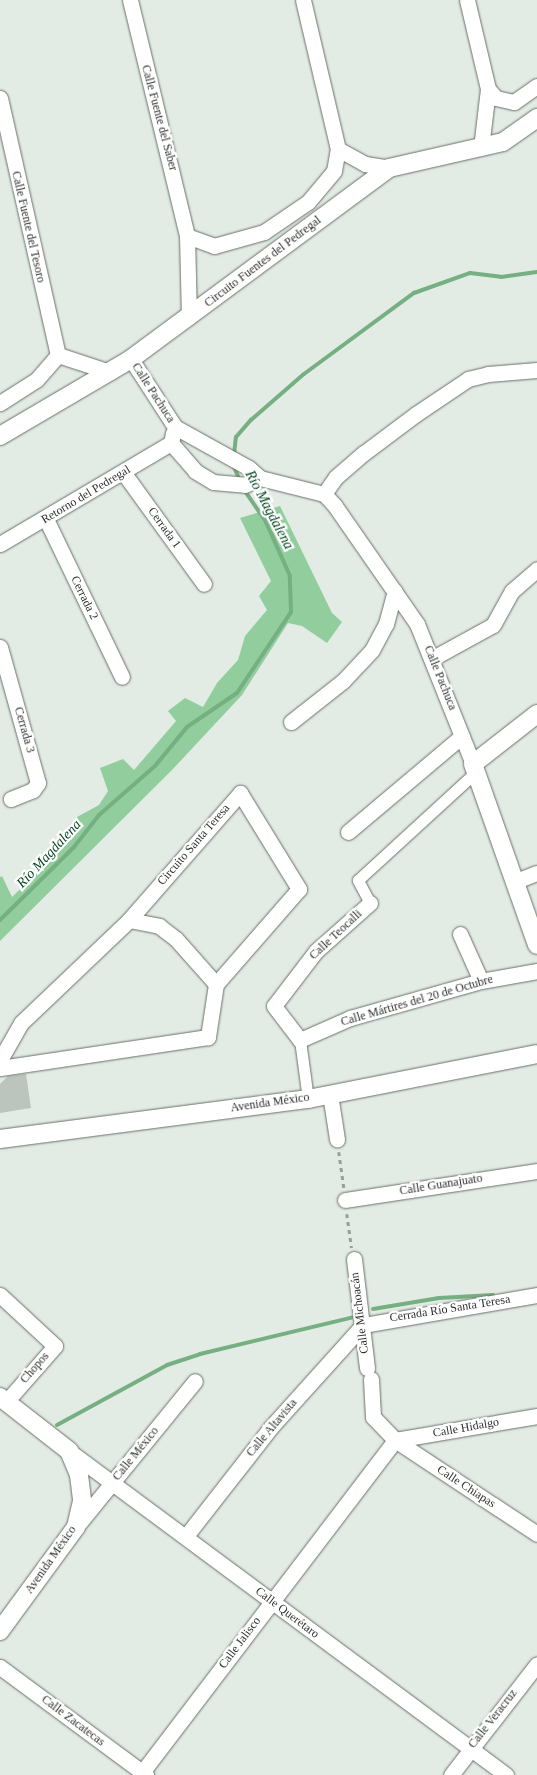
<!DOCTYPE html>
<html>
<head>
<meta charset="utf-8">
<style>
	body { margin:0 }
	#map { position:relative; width:537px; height:1775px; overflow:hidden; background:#e3ece4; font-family:"Times New Roman",serif }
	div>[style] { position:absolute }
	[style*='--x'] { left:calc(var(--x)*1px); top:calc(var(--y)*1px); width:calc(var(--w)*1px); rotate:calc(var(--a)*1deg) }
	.forest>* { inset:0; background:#92cd9d }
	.stream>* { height:4px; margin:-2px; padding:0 2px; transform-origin:2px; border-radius:2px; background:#76af81 }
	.building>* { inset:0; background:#bbc5bd }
	.path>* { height:2.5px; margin-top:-1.25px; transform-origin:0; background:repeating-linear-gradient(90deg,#989f99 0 4px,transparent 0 8px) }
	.roads { filter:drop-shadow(0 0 1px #687069) drop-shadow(0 0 1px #687069) }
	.pedestrian>* { height:11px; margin:-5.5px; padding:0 5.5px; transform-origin:5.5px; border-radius:5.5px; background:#fff }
	.minor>* { height:15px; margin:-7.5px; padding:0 7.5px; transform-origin:7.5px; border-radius:7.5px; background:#fff }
	.tertiary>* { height:18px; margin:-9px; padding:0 9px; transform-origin:9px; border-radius:9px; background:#fff }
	span { translate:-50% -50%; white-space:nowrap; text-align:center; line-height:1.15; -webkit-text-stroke:4.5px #fff; paint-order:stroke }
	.street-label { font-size:12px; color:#2c302d }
	.water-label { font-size:14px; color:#00461b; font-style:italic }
</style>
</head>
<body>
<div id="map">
	<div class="forest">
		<i style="clip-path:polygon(280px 506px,332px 613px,342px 622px,327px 643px,302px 626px,288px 623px,242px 695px,172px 770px,0 941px,0 877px,2px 876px,12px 897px,74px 836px,79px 827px,77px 817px,99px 805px,108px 791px,100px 768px,123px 759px,134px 770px,176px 721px,168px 711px,185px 698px,203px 707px,217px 683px,238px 660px,245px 636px,267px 610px,259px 596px,271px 581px,240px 518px)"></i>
	</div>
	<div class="stream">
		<i style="--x:234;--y:455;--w:18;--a:-84"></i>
		<i style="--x:236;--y:437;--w:23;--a:-49"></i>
		<i style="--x:251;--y:420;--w:70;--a:-41"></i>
		<i style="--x:304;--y:374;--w:137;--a:-36.4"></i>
		<i style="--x:414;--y:293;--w:59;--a:-19.7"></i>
		<i style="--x:470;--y:273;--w:31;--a:7"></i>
		<i style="--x:501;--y:277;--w:36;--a:-8"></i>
		<i style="--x:233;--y:465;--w:17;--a:66"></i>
		<i style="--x:0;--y:920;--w:104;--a:-44.6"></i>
		<i style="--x:74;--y:847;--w:41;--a:-52"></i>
		<i style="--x:99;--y:815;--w:74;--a:-41.2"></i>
		<i style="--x:155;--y:766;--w:50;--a:-50.6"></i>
		<i style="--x:187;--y:727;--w:60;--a:-34.2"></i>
		<i style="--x:237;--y:693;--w:97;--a:-56.3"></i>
		<i style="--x:291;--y:612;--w:36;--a:-92"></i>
		<i style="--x:290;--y:576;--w:59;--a:-114"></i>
		<i style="--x:266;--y:522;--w:41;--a:-124.1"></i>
		<i style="--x:373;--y:1309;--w:67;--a:-9.5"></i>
		<i style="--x:439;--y:1298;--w:54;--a:-3.2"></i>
		<i style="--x:57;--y:1425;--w:125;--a:-28.6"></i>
		<i style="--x:167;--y:1365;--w:35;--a:-18"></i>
		<i style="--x:200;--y:1354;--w:158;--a:-13.5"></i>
	</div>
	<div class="building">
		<i style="clip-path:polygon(26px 1074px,31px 1108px,0 1113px,0 1084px,8px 1076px)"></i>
	</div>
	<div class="path">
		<i style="--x:339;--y:1152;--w:36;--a:82"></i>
		<i style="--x:347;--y:1214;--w:34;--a:82"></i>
	</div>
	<div class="roads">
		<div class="pedestrian">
			<i style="--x:370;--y:903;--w:26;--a:-118"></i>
			<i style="--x:358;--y:880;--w:160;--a:-42.5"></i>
			<i style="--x:300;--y:1040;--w:60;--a:82.3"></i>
		</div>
		<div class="minor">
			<i style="--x:130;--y:0;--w:243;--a:76.4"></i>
			<i style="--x:187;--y:236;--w:81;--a:88.6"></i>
			<i style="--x:303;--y:0;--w:153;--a:76.8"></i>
			<i style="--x:338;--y:149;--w:31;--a:29"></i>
			<i style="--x:365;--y:164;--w:24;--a:9"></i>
			<i style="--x:467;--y:0;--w:91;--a:76.7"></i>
			<i style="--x:488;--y:89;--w:59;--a:96.8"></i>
			<i style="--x:488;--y:89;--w:12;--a:48"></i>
			<i style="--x:496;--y:98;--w:18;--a:13"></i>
			<i style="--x:514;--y:102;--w:28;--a:-35"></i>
			<i style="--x:0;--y:98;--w:263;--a:77.3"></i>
			<i style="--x:58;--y:355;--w:33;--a:131"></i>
			<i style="--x:36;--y:380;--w:43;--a:147.4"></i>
			<i style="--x:187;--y:236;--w:29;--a:20"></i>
			<i style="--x:214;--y:246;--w:52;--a:-15.6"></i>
			<i style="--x:264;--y:232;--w:53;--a:-34.3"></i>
			<i style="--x:308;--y:202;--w:40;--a:-50"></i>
			<i style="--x:334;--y:171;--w:22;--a:-80"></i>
			<i style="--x:58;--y:355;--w:55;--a:18.1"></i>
			<i style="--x:131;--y:359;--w:81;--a:57.1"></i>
			<i style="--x:175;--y:427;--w:85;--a:29"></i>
			<i style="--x:249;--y:468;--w:15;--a:42"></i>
			<i style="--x:260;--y:478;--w:66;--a:14"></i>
			<i style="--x:324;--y:494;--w:16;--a:47"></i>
			<i style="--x:335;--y:506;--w:144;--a:55.2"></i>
			<i style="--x:417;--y:624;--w:151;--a:68.2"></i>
			<i style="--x:173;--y:433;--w:10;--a:101"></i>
			<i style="--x:171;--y:443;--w:37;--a:49"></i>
			<i style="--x:195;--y:471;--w:21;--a:31"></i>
			<i style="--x:213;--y:482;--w:32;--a:5"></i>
			<i style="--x:245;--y:485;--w:17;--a:-25"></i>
			<i style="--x:123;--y:472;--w:138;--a:54.1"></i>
			<i style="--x:324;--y:494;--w:21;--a:-55"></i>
			<i style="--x:336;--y:477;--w:37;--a:-41"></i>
			<i style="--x:364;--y:453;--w:65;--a:-36.9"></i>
			<i style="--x:416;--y:414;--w:63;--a:-33.9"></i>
			<i style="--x:468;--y:379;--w:21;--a:-14"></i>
			<i style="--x:488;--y:374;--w:49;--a:-4.7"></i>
			<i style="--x:46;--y:519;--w:175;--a:64.3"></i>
			<i style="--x:0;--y:544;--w:199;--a:-30.6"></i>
			<i style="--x:0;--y:647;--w:141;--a:74.4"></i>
			<i style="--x:38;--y:783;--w:9;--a:126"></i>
			<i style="--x:33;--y:790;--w:24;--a:158"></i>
			<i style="--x:433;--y:658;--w:68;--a:-28.8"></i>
			<i style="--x:493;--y:625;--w:39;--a:-61"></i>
			<i style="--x:512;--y:591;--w:33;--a:-41"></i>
			<i style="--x:291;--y:722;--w:66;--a:-38.3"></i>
			<i style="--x:343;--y:681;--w:42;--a:-46.9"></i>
			<i style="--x:372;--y:650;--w:30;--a:-62"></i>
			<i style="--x:386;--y:624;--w:34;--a:-75"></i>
			<i style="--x:348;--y:832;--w:149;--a:-40.1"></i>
			<i style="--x:516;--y:881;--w:22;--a:-21"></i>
			<i style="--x:370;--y:903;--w:72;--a:138.4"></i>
			<i style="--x:316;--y:951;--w:69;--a:127.4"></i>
			<i style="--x:274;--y:1006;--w:43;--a:52.6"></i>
			<i style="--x:300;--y:1040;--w:55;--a:-23.7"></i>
			<i style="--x:350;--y:1018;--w:136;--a:-15.8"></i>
			<i style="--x:481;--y:981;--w:57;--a:-10.1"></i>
			<i style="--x:129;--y:920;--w:31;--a:11"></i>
			<i style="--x:159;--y:926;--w:21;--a:37"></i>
			<i style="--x:176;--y:939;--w:60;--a:48.4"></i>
			<i style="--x:460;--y:934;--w:51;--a:65.9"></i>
			<i style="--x:0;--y:1060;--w:43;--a:-60.4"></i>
			<i style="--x:21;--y:1023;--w:149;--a:-43.6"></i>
			<i style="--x:129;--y:920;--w:169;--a:-48.8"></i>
			<i style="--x:240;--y:793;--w:113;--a:58.4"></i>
			<i style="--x:299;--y:889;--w:126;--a:131.1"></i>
			<i style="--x:216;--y:984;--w:54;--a:98.6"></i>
			<i style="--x:208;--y:1037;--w:210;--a:171.5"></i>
			<i style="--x:330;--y:1094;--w:46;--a:81.2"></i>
			<i style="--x:345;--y:1200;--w:194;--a:-8.6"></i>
			<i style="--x:354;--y:1259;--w:110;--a:83.2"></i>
			<i style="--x:0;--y:1295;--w:75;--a:42.8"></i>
			<i style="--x:55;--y:1346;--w:74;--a:131.2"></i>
			<i style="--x:371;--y:1379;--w:38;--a:87"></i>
			<i style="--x:373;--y:1417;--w:32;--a:46"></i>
			<i style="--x:395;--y:1440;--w:170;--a:33.5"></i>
			<i style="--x:395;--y:1440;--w:144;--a:-9.6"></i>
			<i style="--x:69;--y:1451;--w:544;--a:36.55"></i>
			<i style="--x:76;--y:1527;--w:188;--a:-50.8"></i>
			<i style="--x:186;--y:1536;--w:140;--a:-52"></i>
			<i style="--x:272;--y:1426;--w:136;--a:-48"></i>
			<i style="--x:363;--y:1325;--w:177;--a:-9.8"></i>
			<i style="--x:0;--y:1667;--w:182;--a:36.5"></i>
			<i style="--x:140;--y:1775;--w:421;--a:-52.7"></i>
			<i style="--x:451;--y:1775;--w:140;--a:-52.2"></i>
		</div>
		<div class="tertiary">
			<i style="--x:0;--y:436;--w:152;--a:-30.4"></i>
			<i style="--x:131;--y:359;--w:321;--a:-36.5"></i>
			<i style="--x:389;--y:168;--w:117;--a:-12.8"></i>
			<i style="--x:503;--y:142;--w:42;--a:-35.2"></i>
			<i style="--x:537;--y:714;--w:81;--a:142"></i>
			<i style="--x:473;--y:764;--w:192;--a:70.5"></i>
			<i style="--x:0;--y:1139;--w:311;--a:-7.4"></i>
			<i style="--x:308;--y:1099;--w:233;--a:-11.1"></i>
			<i style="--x:0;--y:1397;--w:88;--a:38"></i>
			<i style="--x:69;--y:1451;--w:26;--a:67"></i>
			<i style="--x:79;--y:1475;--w:26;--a:83"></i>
			<i style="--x:82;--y:1501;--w:27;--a:103"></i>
			<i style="--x:76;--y:1527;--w:129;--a:126.2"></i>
		</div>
	</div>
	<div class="street-label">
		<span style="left:159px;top:118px;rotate:75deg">Calle Fuente del Saber</span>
		<span style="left:28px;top:227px;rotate:77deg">Calle Fuente del Tesoro</span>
		<span style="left:263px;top:262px;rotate:-37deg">Circuito Fuentes del Pedregal</span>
		<span style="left:153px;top:393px;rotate:57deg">Calle Pachuca</span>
		<span style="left:86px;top:495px;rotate:-31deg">Retorno del Pedregal</span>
		<span style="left:164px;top:528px;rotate:54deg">Cerrada 1</span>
		<span style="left:84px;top:598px;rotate:64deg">Cerrada 2</span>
		<span style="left:440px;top:678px;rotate:68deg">Calle Pachuca</span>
		<span style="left:24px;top:730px;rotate:74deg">Cerrada 3</span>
		<span style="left:194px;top:845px;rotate:-49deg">Circuito Santa Teresa</span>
		<span style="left:336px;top:935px;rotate:-43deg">Calle Teocalli</span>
		<span style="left:417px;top:1001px;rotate:-16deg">Calle Mártires del 20 de Octubre</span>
		<span style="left:270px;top:1103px;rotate:-8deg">Avenida México</span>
		<span style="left:441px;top:1185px;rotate:-9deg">Calle Guanajuato</span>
		<span style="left:450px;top:1309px;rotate:-9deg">Cerrada Río Santa Teresa</span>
		<span style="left:360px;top:1313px;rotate:-97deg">Calle Michoacán</span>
		<span style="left:35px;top:1368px;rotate:-49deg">Chopos</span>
		<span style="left:272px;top:1428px;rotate:-50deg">Calle Altavista</span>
		<span style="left:466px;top:1428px;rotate:-10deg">Calle Hidalgo</span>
		<span style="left:136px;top:1454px;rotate:-51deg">Calle México</span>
		<span style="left:466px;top:1487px;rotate:33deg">Calle Chiapas</span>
		<span style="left:51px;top:1560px;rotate:-55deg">Avenida México</span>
		<span style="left:287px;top:1613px;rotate:37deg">Calle Querétaro</span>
		<span style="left:240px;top:1643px;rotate:-53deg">Calle Jalisco</span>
		<span style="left:493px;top:1719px;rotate:-52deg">Calle Veracruz</span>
		<span style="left:73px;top:1721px;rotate:37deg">Calle Zacatecas</span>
	</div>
	<div class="water-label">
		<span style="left:269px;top:510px;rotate:62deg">Río Magdalena</span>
		<span style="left:49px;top:854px;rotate:-47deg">Río Magdalena</span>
	</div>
</div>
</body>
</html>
